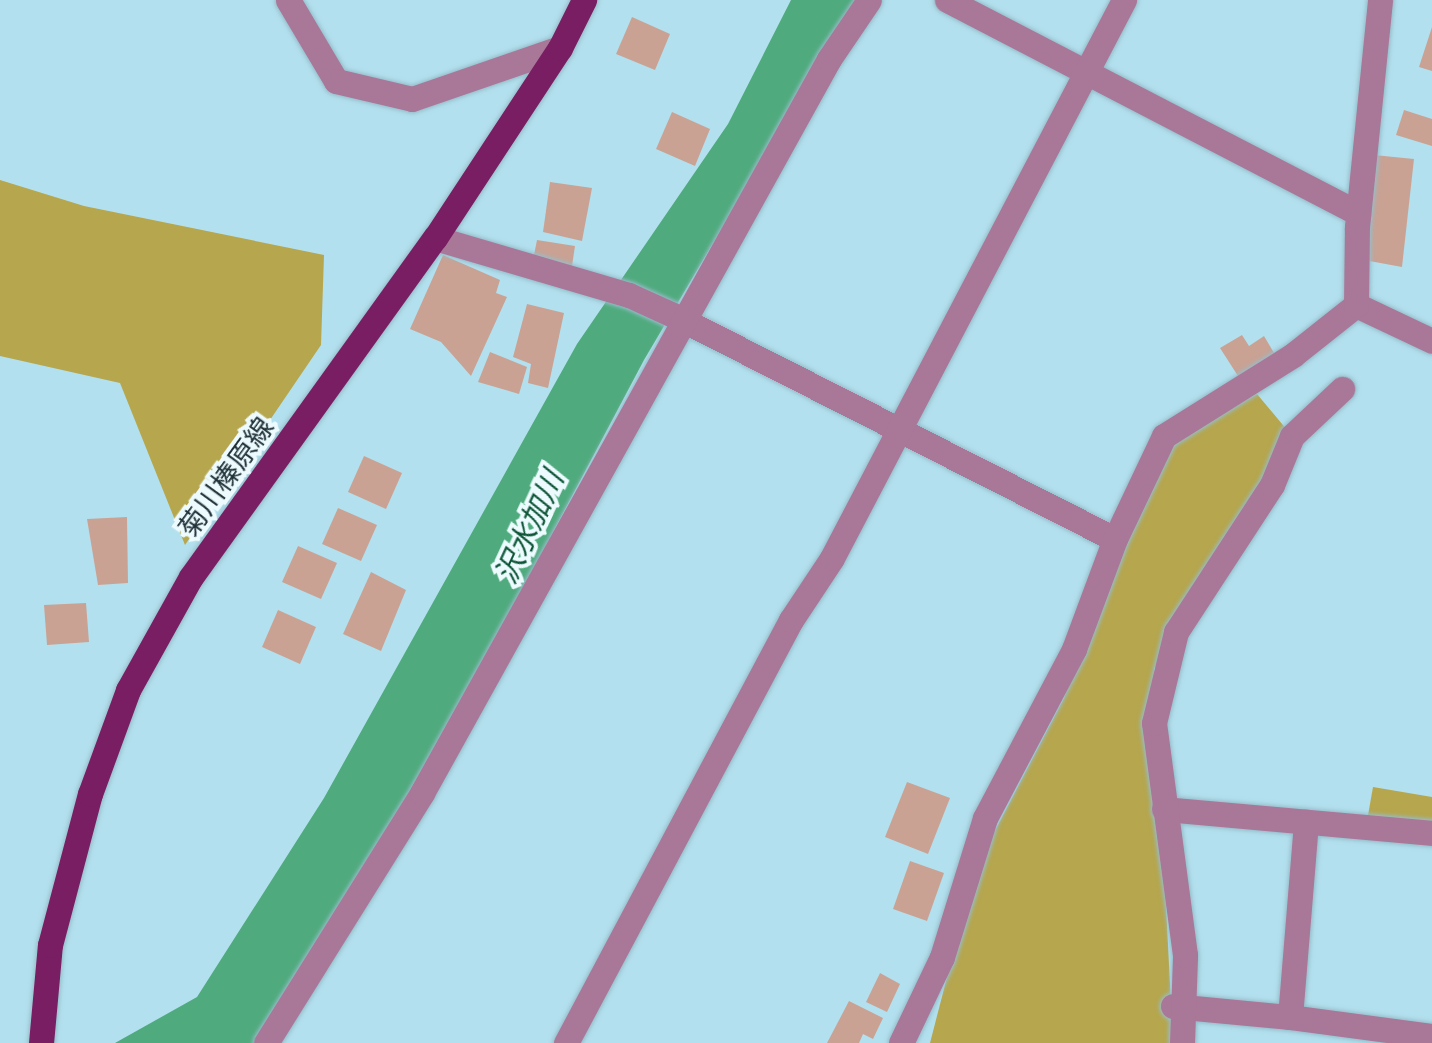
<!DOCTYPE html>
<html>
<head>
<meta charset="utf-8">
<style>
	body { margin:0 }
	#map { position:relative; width:1432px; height:1043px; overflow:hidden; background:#b3e0ee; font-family:"IBM Plex Serif","Noto Sans JP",serif }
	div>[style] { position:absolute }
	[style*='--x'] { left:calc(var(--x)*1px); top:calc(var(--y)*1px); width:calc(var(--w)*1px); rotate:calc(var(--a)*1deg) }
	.forest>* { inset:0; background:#b6a64d }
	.water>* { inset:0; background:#4fab7d }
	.building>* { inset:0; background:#c9a294 }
	.roads { filter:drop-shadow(0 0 2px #96bdca) drop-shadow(0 0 2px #96bdca) }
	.minor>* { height:25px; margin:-12.5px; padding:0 12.5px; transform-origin:12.5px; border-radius:12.5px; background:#a97798 }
	.major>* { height:25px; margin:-12.5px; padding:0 12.5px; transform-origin:12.5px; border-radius:12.5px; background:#791e63 }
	span { translate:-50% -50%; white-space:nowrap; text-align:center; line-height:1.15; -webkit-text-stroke:8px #edfbff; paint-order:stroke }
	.street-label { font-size:28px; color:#213338 }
	.water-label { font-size:30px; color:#0d5536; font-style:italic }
</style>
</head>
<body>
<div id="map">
	<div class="forest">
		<i style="clip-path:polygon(0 180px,84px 206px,324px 255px,321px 345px,185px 545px,120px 383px,0 356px)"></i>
		<i style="clip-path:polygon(1257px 394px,1292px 436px,1154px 669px,1173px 1043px,930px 1043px,975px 869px,1064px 698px,1159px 449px)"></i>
		<i style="clip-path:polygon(1373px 787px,1432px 797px,1432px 828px,1367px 821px)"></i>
	</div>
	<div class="water">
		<i style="clip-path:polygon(791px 0,857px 0,644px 360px,396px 829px,259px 1043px,115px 1043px,197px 997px,324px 798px,577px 344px,728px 124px)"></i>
	</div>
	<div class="building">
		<i style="clip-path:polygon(632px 17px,670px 34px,655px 70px,616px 54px)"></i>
		<i style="clip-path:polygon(1432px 27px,1432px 71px,1419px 67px)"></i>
		<i style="clip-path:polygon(1404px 110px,1432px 119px,1432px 146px,1396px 135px)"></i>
		<i style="clip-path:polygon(672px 112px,710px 129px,695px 166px,656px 149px)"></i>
		<i style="clip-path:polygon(1374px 155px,1414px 159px,1402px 267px,1364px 260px)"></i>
		<i style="clip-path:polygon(550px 182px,592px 188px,582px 241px,543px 232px)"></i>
		<i style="clip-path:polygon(537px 240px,575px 246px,572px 266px,533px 260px)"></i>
		<i style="clip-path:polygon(443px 255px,500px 280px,496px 293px,507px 297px,471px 376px,441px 342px,410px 329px)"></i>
		<i style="clip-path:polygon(527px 304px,564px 313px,548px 388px,528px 383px,531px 364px,513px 357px)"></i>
		<i style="clip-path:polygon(1242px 335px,1249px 346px,1264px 336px,1274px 353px,1238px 376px,1220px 348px)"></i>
		<i style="clip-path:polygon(490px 352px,527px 367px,519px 394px,478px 382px)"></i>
		<i style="clip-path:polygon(364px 456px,402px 473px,386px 509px,348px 492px)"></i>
		<i style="clip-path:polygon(338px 508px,377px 525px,361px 561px,322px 544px)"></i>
		<i style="clip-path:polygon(127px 517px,128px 583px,98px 585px,87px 519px)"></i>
		<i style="clip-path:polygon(298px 546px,337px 563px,321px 599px,282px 582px)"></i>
		<i style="clip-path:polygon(371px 572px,406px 590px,381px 651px,343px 634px)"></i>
		<i style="clip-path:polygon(86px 603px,89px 642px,47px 645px,44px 605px)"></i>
		<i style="clip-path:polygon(278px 610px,316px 627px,300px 664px,262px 647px)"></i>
		<i style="clip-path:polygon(907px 782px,950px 798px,928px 854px,885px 837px)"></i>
		<i style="clip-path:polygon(910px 861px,944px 873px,927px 921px,893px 909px)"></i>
		<i style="clip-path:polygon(880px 973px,900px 984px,887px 1012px,866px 1002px)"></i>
		<i style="clip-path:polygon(849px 1001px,883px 1018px,873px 1039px,863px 1034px,859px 1043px,827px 1043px)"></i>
	</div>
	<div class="roads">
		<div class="minor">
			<i style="--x:288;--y:0;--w:94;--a:59.3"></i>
			<i style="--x:336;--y:81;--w:78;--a:13.3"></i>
			<i style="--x:412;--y:99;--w:157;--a:-19"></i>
			<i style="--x:947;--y:0;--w:463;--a:27.4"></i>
			<i style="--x:435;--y:238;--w:202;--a:16.4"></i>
			<i style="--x:629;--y:295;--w:51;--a:24.5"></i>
			<i style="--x:675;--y:316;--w:493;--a:26.9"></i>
			<i style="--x:1356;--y:305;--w:84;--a:25.3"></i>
			<i style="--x:1164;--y:809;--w:269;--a:5.1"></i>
			<i style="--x:1173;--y:1006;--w:118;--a:5.4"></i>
			<i style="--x:1290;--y:1017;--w:196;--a:-85.3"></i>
			<i style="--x:1290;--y:1017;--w:143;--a:7.6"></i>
			<i style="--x:266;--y:1043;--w:295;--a:-58"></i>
			<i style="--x:422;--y:793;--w:839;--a:-60.99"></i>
			<i style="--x:829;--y:59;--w:71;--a:-55.9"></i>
			<i style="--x:566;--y:1043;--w:479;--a:-62"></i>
			<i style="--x:791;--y:620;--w:74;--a:-56.5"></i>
			<i style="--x:832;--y:558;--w:630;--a:-62.38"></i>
			<i style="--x:901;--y:1043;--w:95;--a:-64.5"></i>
			<i style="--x:942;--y:957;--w:145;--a:-72.8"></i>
			<i style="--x:985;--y:818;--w:191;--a:-62.2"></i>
			<i style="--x:1074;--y:649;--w:117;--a:-69.6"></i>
			<i style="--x:1115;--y:539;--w:114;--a:-64.6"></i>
			<i style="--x:1164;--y:436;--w:152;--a:-32.1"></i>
			<i style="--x:1293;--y:355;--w:80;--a:-38.4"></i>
			<i style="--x:1356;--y:305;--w:78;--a:-89.3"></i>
			<i style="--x:1357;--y:227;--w:228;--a:-84.2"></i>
			<i style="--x:1182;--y:1043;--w:88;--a:-88"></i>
			<i style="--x:1185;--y:955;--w:234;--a:-97.6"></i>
			<i style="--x:1154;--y:723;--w:94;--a:-76.4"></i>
			<i style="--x:1176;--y:632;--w:176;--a:-56.9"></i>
			<i style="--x:1272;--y:485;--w:53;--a:-67.8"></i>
			<i style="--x:1292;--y:436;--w:69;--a:-43.2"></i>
		</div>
		<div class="major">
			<i style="--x:41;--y:1043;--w:98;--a:-84.8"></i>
			<i style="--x:50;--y:945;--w:156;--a:-75.2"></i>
			<i style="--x:90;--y:794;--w:111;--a:-69.9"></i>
			<i style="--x:128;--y:690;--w:129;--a:-60.9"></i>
			<i style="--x:191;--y:577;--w:418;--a:-54.3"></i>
			<i style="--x:435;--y:238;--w:227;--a:-56.7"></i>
			<i style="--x:560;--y:48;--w:54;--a:-63.4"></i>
		</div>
	</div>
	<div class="street-label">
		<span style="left:226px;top:477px;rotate:-54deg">菊川榛原線</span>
	</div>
	<div class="water-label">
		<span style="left:529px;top:527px;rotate:-65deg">沢水加川</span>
	</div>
</div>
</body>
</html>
